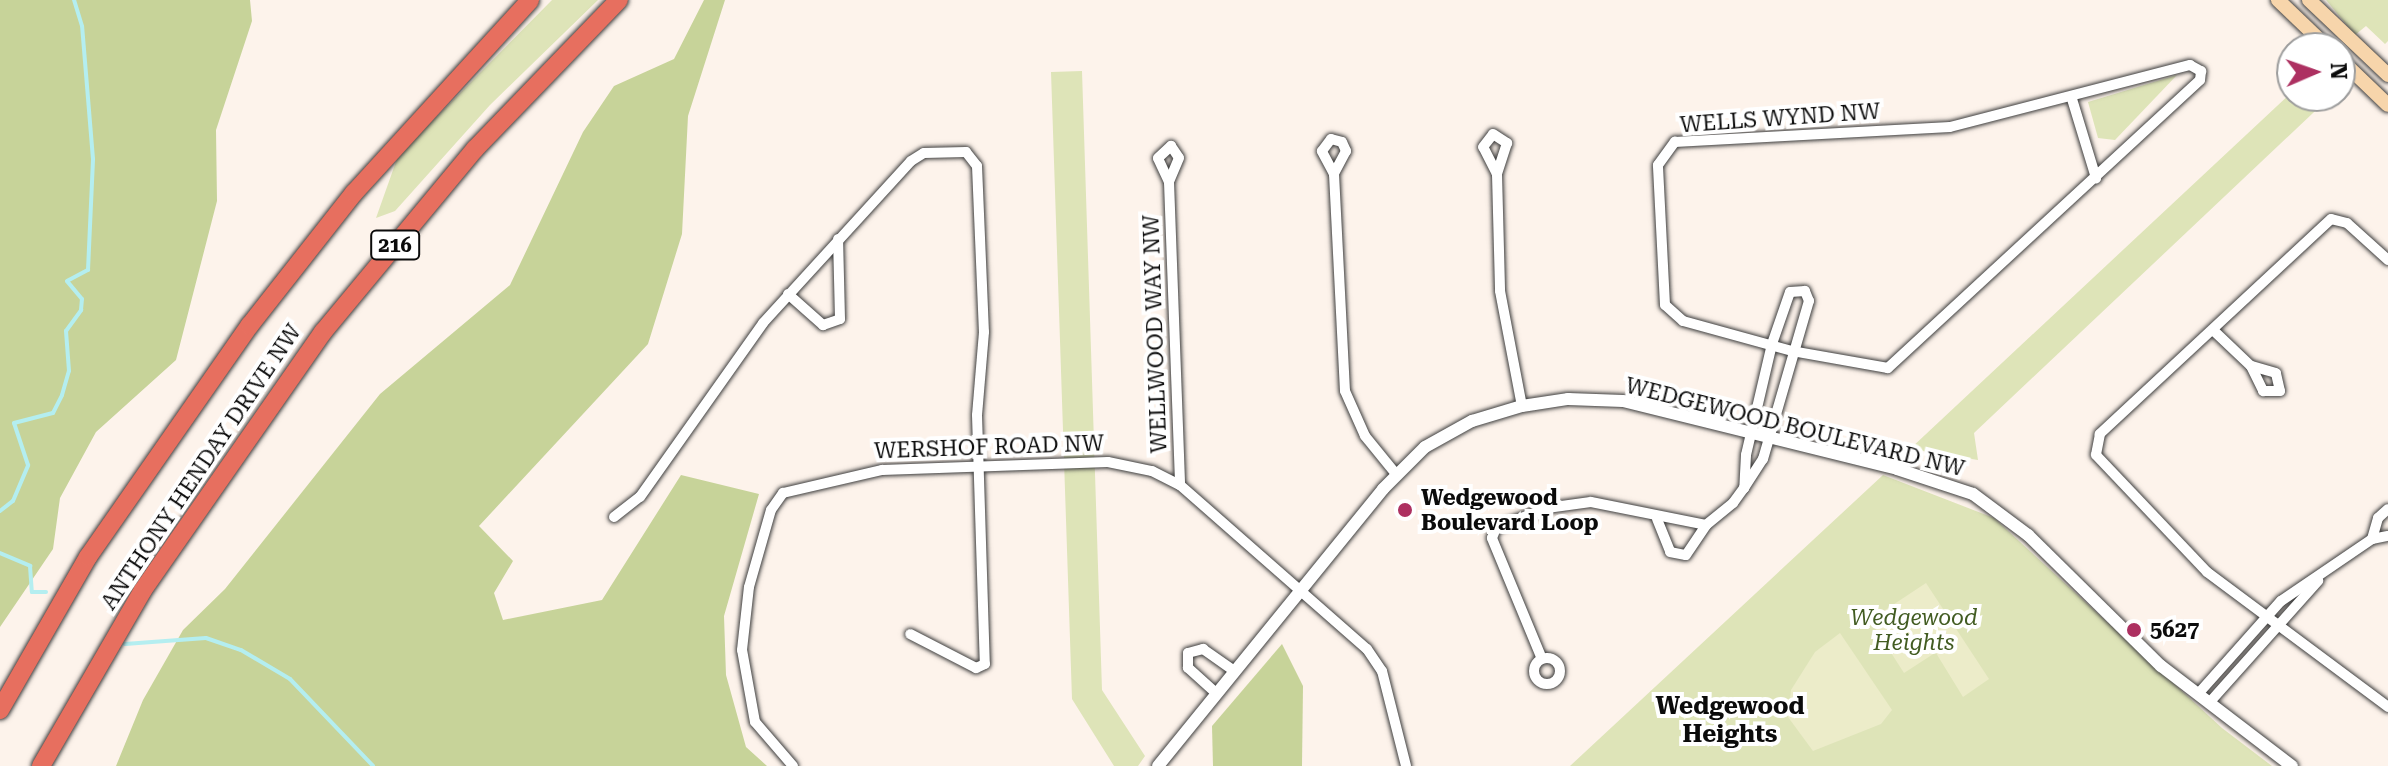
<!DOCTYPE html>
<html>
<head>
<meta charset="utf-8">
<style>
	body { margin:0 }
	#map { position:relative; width:2388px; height:766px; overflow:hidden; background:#fdf3eb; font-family:"Roboto Serif",serif }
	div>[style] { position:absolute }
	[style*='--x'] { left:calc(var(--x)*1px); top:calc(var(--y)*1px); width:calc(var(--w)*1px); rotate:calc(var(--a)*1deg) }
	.green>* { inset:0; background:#dee4b8 }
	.forest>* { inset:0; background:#c7d399 }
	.pitch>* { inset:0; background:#ececc9 }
	.stream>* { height:4px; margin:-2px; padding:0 2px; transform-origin:2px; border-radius:2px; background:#b4eef0 }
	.roads { filter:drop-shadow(0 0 2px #3e3e3e) drop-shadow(0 0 2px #3e3e3e) }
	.minor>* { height:10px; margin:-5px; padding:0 5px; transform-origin:5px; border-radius:5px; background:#fff }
	.minor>.ring { margin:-5px; padding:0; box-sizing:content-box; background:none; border:10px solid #fff; border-radius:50% }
	.tertiary>* { height:12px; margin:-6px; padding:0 6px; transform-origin:6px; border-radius:6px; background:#fff }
	.secondary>* { height:14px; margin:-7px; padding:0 7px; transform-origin:7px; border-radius:7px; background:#f7d5ab }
	.motorway>* { height:18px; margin:-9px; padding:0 9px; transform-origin:9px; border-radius:9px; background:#e76f5f }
	.dots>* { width:22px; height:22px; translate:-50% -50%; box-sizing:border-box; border:4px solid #fff; border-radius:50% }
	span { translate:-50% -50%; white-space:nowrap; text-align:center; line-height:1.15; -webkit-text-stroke:8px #fff; paint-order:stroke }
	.shield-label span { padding:2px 6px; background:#fff; border:2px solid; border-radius:6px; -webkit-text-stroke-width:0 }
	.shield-label { font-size:20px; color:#0b0b0b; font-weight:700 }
	.street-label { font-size:22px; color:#0b0b0b }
	.poi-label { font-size:22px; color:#0b0b0b; font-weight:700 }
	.left { translate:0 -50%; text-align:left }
	.park-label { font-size:22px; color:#425c22; font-style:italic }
	.neighbourhood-label { font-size:24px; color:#0b0b0b; font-weight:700 }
	.north { position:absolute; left:2276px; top:32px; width:80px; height:80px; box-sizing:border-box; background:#fff; border:2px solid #9d9d9d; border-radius:50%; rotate:88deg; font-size:22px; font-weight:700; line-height:32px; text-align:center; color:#0b0b0b }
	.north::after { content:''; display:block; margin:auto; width:28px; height:36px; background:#ad3061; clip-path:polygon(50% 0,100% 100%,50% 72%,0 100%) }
</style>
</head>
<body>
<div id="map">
	<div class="green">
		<i style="clip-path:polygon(552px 0,598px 0,490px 105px,395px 211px,376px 218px,398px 156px)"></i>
		<i style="clip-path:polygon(2326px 0,2388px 0,2388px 41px,2385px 44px,2366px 26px,2355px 35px)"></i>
		<i style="clip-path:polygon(1082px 71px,1102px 690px,1145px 756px,1138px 766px,1114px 766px,1072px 699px,1051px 72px)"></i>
		<i style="clip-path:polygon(2177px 75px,2115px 140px,2098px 138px,2088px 102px)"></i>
		<i style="clip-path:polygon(2292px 92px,2331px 96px,1974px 433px,1978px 460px,1910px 449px)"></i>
		<i style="clip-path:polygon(1883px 475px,1994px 518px,2222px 728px,2272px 766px,1570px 766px)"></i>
	</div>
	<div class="forest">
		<i style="clip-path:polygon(0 0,250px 0,252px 21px,216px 130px,217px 201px,176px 360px,96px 432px,60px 498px,53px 549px,0 627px)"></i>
		<i style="clip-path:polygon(704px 0,725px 0,688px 116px,682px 234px,648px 344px,479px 526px,513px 561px,494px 593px,503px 620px,602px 600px,681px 475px,759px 494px,724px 616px,726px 675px,746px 747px,767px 766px,116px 766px,143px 700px,183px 630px,225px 589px,380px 394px,510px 285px,583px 132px,614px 86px,674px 59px)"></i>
		<i style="clip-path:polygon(1282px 644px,1303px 686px,1302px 766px,1213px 766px,1212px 726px)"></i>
	</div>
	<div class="pitch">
		<i style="clip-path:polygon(1926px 583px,1989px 679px,1963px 697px,1936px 653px,1958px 638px,1904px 673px,1870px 620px)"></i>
		<i style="clip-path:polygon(1840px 633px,1892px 710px,1881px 724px,1813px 751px,1788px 717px,1791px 690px,1815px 652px)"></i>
	</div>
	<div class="stream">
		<i style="--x:0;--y:511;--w:16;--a:-38"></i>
		<i style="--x:13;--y:501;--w:39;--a:-67"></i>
		<i style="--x:28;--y:465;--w:44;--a:-108.4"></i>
		<i style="--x:14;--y:423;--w:40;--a:-14.4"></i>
		<i style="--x:53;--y:413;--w:20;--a:-63"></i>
		<i style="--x:62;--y:395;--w:25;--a:-74"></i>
		<i style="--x:69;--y:371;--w:40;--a:-94.3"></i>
		<i style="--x:66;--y:331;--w:26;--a:-54"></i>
		<i style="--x:81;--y:310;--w:11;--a:-85"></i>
		<i style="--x:82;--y:299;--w:23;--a:-130"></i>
		<i style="--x:67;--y:281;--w:24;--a:-28"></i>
		<i style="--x:88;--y:270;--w:111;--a:-87.4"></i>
		<i style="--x:93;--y:159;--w:133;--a:-94.7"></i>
		<i style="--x:82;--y:26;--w:27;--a:-107"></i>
		<i style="--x:0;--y:553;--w:33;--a:23"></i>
		<i style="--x:30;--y:566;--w:26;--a:86"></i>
		<i style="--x:32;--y:592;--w:14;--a:0"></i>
		<i style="--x:125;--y:644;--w:81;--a:-4.2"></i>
		<i style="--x:206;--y:638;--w:37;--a:19"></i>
		<i style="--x:241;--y:650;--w:57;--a:30.6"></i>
		<i style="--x:290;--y:679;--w:120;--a:46.3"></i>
	</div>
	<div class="roads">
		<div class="minor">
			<i style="--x:2190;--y:65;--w:13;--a:29"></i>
			<i style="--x:2201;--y:71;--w:9;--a:96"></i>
			<i style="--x:2200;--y:80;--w:425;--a:137.3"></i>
			<i style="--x:1888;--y:368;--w:97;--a:-170"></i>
			<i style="--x:1792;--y:351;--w:113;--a:-164.6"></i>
			<i style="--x:1683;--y:321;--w:24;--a:-138"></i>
			<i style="--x:1665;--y:305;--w:140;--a:-92.9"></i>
			<i style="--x:1658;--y:165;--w:29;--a:-54"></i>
			<i style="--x:1675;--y:142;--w:275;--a:-3.1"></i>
			<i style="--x:1950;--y:127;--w:248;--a:-14.5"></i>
			<i style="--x:2072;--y:99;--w:83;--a:73.1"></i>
			<i style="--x:1334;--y:174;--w:26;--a:-118"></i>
			<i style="--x:1322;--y:151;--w:15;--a:-53"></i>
			<i style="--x:1331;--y:139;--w:11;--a:15"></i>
			<i style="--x:1342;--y:142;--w:10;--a:66"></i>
			<i style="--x:1346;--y:151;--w:26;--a:118"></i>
			<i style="--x:1334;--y:174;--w:217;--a:87.1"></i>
			<i style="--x:1345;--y:391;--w:49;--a:66"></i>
			<i style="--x:1365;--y:436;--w:49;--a:50.8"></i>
			<i style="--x:1497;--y:174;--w:30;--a:-117"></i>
			<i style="--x:1483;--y:147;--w:16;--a:-52"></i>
			<i style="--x:1493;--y:134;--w:17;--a:33"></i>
			<i style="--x:1507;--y:143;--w:33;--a:108"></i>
			<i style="--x:1497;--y:174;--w:117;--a:88.5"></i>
			<i style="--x:1500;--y:291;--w:117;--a:79.2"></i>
			<i style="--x:1169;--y:182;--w:26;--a:-115"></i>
			<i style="--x:1158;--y:158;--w:18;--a:-43"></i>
			<i style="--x:1171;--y:146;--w:14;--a:56"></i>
			<i style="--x:1179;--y:158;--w:26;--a:113"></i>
			<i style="--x:1169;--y:182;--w:303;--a:87.9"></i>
			<i style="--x:2388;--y:260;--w:55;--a:-137.9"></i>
			<i style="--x:2347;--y:223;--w:16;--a:-166"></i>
			<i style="--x:2331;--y:219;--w:316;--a:137.1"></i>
			<i style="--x:2100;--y:434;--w:21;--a:101"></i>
			<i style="--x:2096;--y:455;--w:161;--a:46.5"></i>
			<i style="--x:2207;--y:572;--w:226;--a:36.7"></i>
			<i style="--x:788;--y:294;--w:47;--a:41.5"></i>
			<i style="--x:823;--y:325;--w:18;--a:-19"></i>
			<i style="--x:840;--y:319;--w:80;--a:-91.4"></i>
			<i style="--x:2213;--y:330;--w:52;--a:43.5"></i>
			<i style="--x:2251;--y:366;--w:28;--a:64"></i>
			<i style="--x:2263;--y:391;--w:17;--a:0"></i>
			<i style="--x:2280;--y:391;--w:18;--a:-103"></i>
			<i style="--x:2276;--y:373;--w:26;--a:-164"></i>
			<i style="--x:614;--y:517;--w:33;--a:-38"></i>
			<i style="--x:640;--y:497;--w:213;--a:-54.7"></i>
			<i style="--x:763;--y:323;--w:219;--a:-47.6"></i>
			<i style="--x:911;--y:161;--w:15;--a:-32"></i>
			<i style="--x:924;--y:153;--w:42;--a:-1.4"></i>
			<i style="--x:966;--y:152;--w:18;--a:52"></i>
			<i style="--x:977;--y:166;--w:166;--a:87.6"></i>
			<i style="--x:984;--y:332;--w:83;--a:94.8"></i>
			<i style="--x:977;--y:415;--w:249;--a:88.2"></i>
			<i style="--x:985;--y:664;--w:10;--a:156"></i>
			<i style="--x:976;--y:668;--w:74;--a:-152.7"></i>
			<i style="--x:1657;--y:519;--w:35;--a:68"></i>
			<i style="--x:1670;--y:552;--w:16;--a:11"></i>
			<i style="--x:1686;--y:555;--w:36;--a:-56"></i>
			<i style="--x:1706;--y:525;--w:35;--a:-39"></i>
			<i style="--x:1733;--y:503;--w:19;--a:-54"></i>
			<i style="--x:1744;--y:488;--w:35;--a:-57"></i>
			<i style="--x:1763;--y:459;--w:165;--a:-73.8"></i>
			<i style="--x:1809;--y:301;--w:11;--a:-112"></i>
			<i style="--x:1805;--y:291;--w:15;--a:176"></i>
			<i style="--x:1790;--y:292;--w:55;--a:109.1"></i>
			<i style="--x:1772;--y:344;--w:114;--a:103.2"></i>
			<i style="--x:1746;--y:455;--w:33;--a:93"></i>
			<i style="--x:2372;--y:539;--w:22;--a:-74"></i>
			<i style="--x:2378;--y:518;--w:13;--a:-42"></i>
			<i class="ring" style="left:1534px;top:658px;width:16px;height:16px"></i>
			<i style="--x:1542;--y:659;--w:131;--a:-112.5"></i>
			<i style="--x:1492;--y:538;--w:11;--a:-68"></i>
			<i style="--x:1496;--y:528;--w:55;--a:-21.4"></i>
			<i style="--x:1547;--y:508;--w:44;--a:-7.8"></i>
			<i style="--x:1591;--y:502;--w:117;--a:11.3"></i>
			<i style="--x:1216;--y:693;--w:38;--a:-138"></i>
			<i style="--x:1188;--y:668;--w:15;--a:-90"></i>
			<i style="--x:1188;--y:653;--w:16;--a:-15"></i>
			<i style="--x:1203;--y:649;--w:38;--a:35"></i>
			<i style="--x:2198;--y:694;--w:125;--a:-48.3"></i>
			<i style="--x:2281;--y:601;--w:110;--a:-34.3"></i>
			<i style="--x:2372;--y:539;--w:16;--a:-11"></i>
			<i style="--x:2209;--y:703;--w:164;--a:-48.2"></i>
			<i style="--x:793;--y:766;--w:58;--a:-130.8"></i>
			<i style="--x:755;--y:722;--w:73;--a:-100.2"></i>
			<i style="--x:742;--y:650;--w:63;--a:-83.7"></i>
			<i style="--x:749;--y:587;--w:80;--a:-74.1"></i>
			<i style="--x:771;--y:510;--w:21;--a:-55"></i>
			<i style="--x:783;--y:493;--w:102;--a:-13.1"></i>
			<i style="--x:882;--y:470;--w:226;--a:-2"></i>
			<i style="--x:1108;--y:462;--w:45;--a:11.6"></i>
			<i style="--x:1152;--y:471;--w:31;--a:27"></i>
			<i style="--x:1180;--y:485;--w:249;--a:41.3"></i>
			<i style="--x:1367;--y:649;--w:27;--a:56"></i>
			<i style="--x:1382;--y:671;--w:98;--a:75.8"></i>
		</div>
		<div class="tertiary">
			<i style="--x:1158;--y:766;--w:357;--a:-50.9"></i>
			<i style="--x:1383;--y:489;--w:59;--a:-45"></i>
			<i style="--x:1425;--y:447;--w:54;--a:-29"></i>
			<i style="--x:1472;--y:421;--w:52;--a:-16.7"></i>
			<i style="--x:1522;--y:406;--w:47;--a:-8.7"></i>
			<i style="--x:1568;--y:399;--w:55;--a:2.1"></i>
			<i style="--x:1623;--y:401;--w:282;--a:13.9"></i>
			<i style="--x:1897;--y:469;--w:80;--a:18.2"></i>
			<i style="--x:1973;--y:494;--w:69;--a:36.7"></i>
			<i style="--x:2028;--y:535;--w:187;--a:44.6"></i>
			<i style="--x:2161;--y:666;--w:165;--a:37.4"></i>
		</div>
		<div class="secondary">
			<i style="--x:2278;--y:0;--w:69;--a:43.8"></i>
			<i style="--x:2309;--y:0;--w:109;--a:43.5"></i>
			<i style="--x:2340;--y:59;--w:66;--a:43.8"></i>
		</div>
		<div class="motorway">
			<i style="--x:0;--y:710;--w:177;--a:-60.1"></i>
			<i style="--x:88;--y:557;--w:283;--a:-55.1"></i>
			<i style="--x:250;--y:325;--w:168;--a:-51.8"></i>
			<i style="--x:354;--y:193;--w:261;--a:-47.6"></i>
			<i style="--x:41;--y:766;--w:203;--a:-59.9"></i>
			<i style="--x:143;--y:590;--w:315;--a:-55.1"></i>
			<i style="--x:323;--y:332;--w:238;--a:-50.3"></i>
			<i style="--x:475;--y:149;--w:207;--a:-46"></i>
		</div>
	</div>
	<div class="dots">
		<i style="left:1405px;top:510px;background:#ad3061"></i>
		<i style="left:2134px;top:630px;background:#ad3061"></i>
	</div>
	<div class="shield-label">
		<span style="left:395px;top:245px">216</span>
	</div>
	<div class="street-label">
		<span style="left:1780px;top:118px;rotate:-4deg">WELLS WYND NW</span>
		<span style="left:1155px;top:334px;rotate:-92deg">WELLWOOD WAY NW</span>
		<span style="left:1795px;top:427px;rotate:14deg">WEDGEWOOD BOULEVARD NW</span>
		<span style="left:989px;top:447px;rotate:-2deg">WERSHOF ROAD NW</span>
		<span style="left:201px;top:467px;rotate:-56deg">ANTHONY HENDAY DRIVE NW</span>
	</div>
	<div class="poi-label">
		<span class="left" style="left:1421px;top:510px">Wedgewood<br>Boulevard Loop</span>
		<span class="left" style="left:2150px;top:630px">5627</span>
	</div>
	<div class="park-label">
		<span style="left:1914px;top:630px">Wedgewood<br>Heights</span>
	</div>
	<div class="neighbourhood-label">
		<span style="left:1730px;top:721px">Wedgewood<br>Heights</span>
	</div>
	<div class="north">N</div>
</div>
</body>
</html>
